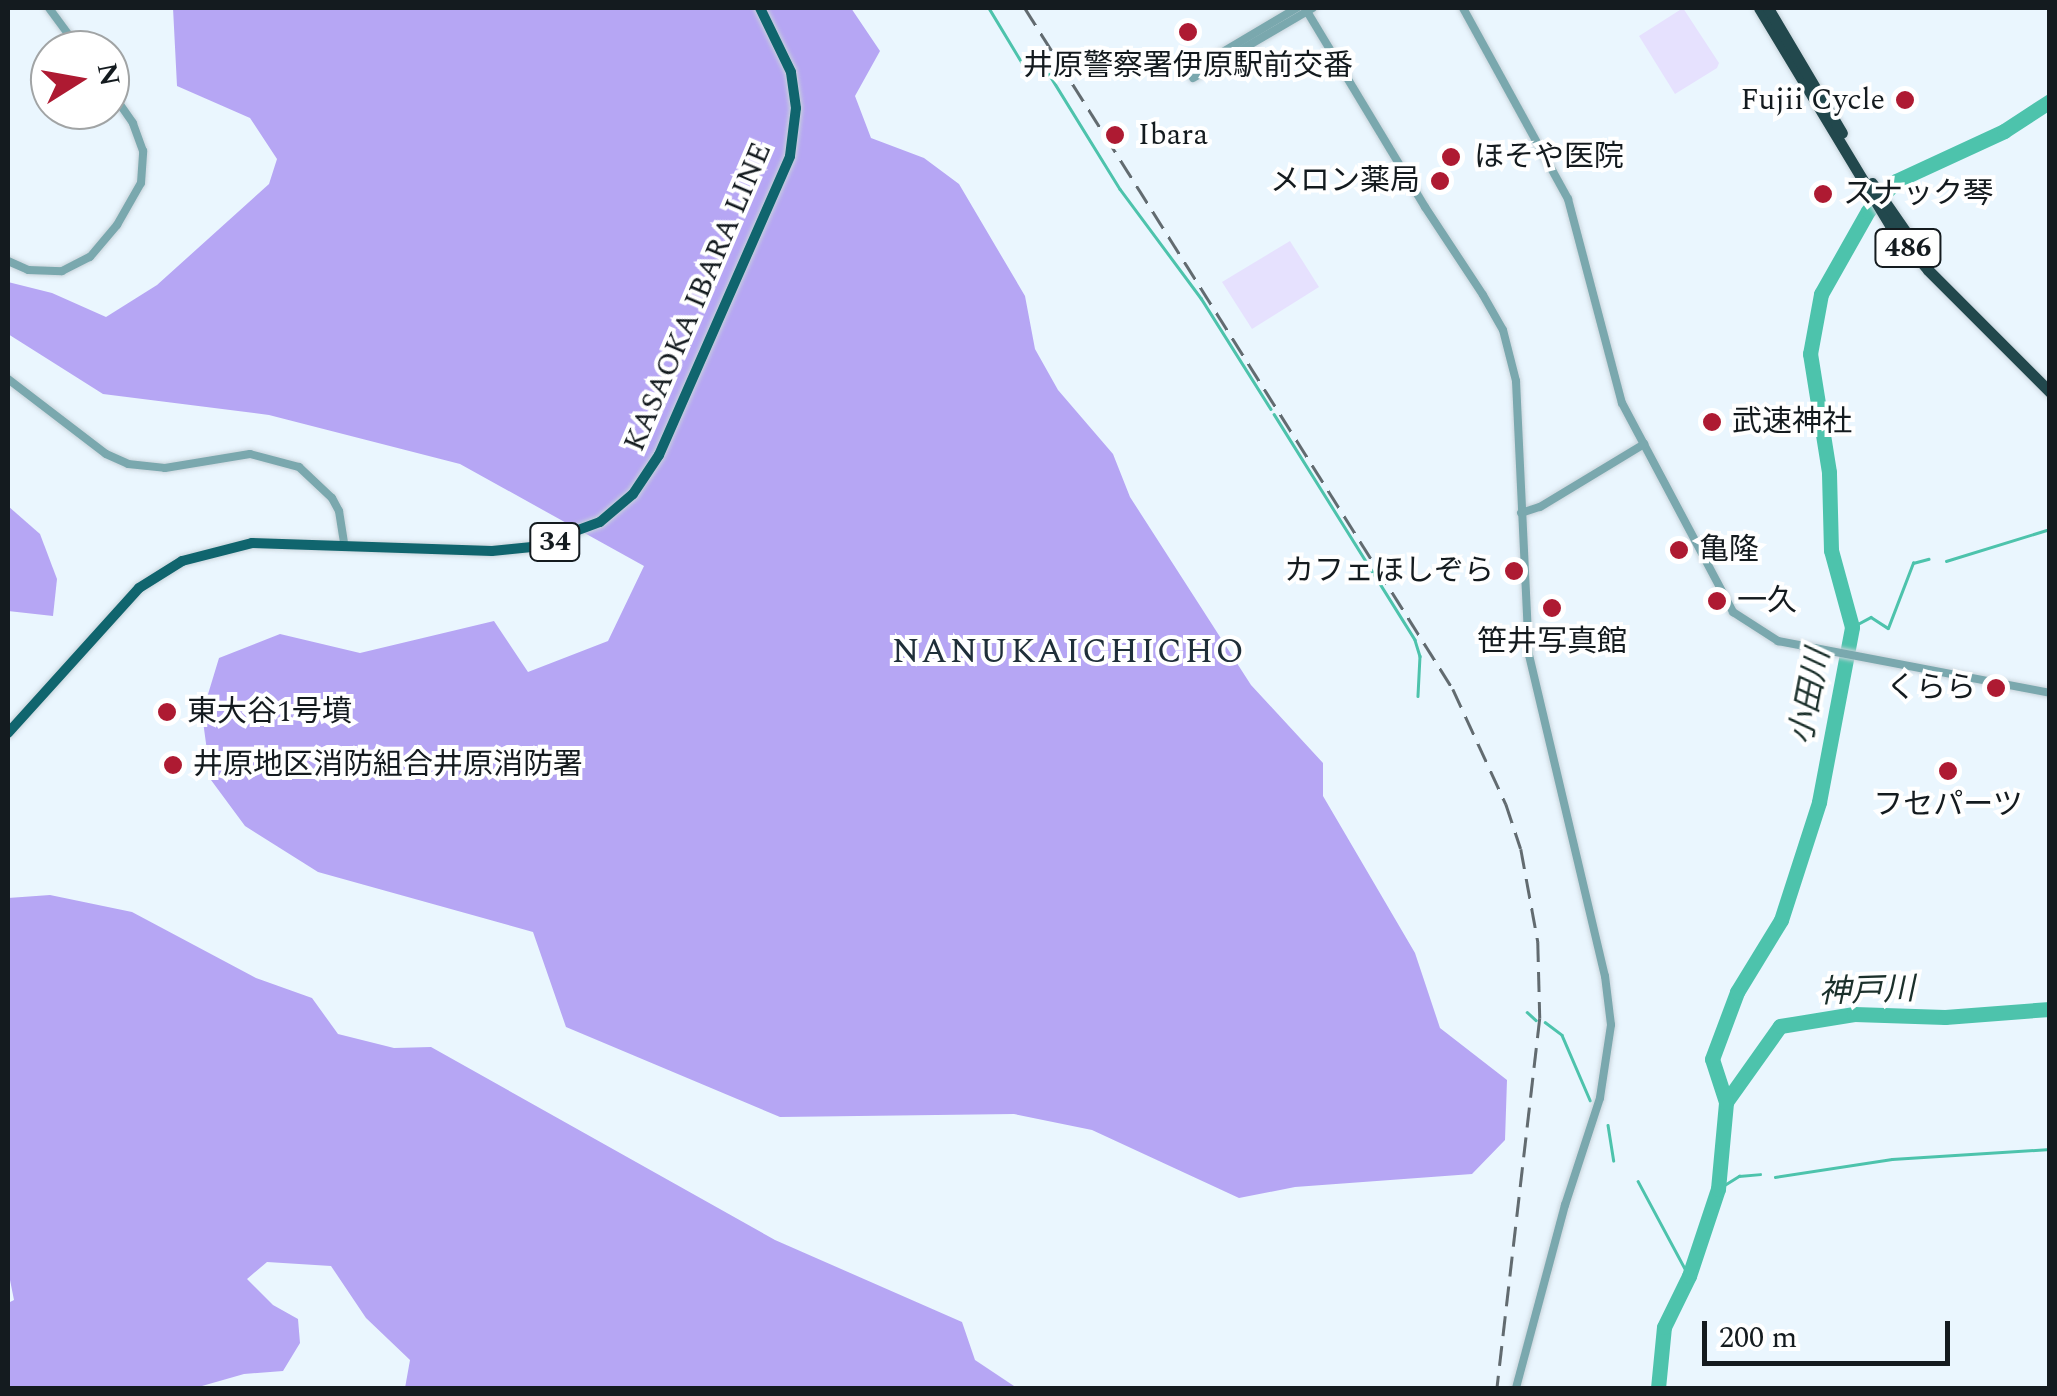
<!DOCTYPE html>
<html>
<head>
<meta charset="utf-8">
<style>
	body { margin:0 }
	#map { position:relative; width:2057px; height:1396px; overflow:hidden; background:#eaf6fe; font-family:Spectral,"Noto Sans JP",serif }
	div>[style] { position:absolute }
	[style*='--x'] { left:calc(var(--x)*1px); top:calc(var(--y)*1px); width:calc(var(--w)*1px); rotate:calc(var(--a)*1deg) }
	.green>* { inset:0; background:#e6e1fe }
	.forest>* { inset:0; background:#b6a6f4 }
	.stream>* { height:2.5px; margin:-1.25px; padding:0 1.25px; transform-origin:1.25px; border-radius:1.25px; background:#4dc3ac }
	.river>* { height:15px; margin:-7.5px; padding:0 7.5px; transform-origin:7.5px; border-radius:7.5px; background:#4dc3ac }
	.roads { filter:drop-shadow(0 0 2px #c8d3da) drop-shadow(0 0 2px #c8d3da) }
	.minor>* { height:8px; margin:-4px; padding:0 4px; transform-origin:4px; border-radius:4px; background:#7aa8ae }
	.major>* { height:10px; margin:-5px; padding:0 5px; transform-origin:5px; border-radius:5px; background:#10656e }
	.highway>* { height:11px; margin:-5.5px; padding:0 5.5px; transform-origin:5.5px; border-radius:5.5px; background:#22484d }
	.rail>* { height:2.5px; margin-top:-1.25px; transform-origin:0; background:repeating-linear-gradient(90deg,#626b70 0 20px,transparent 0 30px) }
	.dots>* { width:28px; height:28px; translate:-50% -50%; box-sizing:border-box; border:5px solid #fff; border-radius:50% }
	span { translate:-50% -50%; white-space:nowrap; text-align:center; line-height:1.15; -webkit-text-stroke:8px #fff; paint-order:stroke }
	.shield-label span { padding:2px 8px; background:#fff; border:2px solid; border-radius:8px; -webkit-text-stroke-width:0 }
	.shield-label { font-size:28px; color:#141b1f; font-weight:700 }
	.poi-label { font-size:30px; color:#141b1f }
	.right { translate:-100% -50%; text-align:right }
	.left { translate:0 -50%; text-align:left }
	.street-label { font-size:30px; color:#141b1f }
	.water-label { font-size:32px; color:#1b302b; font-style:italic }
	.quarter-label { font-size:35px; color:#1f2f39; letter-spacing:2.5px }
	.frame { position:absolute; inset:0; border:10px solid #141b1f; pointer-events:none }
	.north { position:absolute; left:30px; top:30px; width:100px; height:100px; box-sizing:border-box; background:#fff; border:2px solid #a1a4a5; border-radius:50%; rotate:79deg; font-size:28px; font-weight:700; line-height:40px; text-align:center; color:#141b1f }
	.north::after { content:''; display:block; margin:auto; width:35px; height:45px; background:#ae1a32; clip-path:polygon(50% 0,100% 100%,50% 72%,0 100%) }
	.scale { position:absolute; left:1702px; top:1321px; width:248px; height:45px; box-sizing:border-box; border:5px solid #141b1f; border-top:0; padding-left:12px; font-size:30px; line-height:35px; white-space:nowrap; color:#141b1f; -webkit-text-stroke:8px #fff; paint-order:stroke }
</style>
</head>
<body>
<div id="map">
	<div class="green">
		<i style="clip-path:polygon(1683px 8px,1719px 63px,1717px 68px,1675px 94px,1639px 36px)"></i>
		<i style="clip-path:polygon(1290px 241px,1319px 287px,1252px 329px,1222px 282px)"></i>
	</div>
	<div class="forest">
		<i style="clip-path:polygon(173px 8px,851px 8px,880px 51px,855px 96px,871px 138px,924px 158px,959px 184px,1025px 296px,1035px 349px,1058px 390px,1113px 454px,1130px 497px,1251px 685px,1323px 763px,1323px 796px,1415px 953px,1440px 1028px,1507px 1080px,1505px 1140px,1472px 1174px,1295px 1187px,1239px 1198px,1092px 1130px,1014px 1114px,780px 1117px,566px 1027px,533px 932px,318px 872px,245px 826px,211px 780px,202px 714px,219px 658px,280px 634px,360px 653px,494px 621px,528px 672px,608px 641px,644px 566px,460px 464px,269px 415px,103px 394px,8px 334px,8px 282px,52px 293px,106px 317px,157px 285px,269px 184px,277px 159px,250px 118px,177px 86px)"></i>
		<i style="clip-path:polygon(8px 506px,40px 534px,57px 579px,53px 616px,8px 611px)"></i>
		<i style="clip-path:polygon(50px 895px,132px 912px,256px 978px,312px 998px,338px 1034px,394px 1048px,431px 1047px,775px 1240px,962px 1322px,975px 1360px,1017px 1388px,405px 1388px,410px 1360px,366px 1318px,331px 1266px,267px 1262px,247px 1279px,273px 1305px,298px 1319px,300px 1343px,283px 1371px,244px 1374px,195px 1388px,8px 1388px,8px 1303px,14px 1300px,8px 1270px,8px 898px)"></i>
	</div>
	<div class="stream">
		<i style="--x:989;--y:8;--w:68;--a:58.9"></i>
		<i style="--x:1049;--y:74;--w:135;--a:58.3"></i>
		<i style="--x:1120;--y:189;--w:136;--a:53.4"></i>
		<i style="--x:1201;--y:298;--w:131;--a:57.8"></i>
		<i style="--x:1274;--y:414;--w:266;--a:58"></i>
		<i style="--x:1415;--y:640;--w:17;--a:73"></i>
		<i style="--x:1420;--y:656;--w:40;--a:92.9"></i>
		<i style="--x:1946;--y:561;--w:109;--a:-17.1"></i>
		<i style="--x:1852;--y:627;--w:21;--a:-28"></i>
		<i style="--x:1871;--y:617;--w:20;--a:33"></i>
		<i style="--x:1888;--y:628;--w:70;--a:-69"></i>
		<i style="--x:1913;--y:563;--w:16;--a:-15"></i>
		<i style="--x:1527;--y:1012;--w:12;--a:42"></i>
		<i style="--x:1545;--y:1022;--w:21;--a:37"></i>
		<i style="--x:1562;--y:1035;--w:71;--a:66.7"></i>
		<i style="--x:1608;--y:1125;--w:36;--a:81"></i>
		<i style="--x:1775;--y:1177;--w:118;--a:-8.7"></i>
		<i style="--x:1892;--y:1159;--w:158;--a:-3.6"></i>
		<i style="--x:1638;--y:1181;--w:108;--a:61.8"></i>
		<i style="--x:1718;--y:1189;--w:25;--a:-32"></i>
		<i style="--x:1739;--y:1176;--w:21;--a:-5"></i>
	</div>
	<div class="river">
		<i style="--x:1726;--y:1102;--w:93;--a:-54.6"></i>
		<i style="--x:1780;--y:1026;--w:75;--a:-9.2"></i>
		<i style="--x:1854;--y:1014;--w:91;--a:1.9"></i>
		<i style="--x:1945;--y:1017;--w:105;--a:-4.4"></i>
		<i style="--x:1658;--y:1388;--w:61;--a:-84.4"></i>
		<i style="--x:1664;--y:1327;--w:57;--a:-63.9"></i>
		<i style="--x:1689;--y:1276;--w:92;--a:-71.6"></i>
		<i style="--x:1718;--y:1189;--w:87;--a:-84.7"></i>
		<i style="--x:1726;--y:1102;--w:45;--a:-108"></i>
		<i style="--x:1712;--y:1059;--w:72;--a:-69.5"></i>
		<i style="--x:1737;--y:992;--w:84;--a:-58.6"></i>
		<i style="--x:1781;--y:920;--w:124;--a:-72.1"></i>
		<i style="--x:1819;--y:802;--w:178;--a:-79.3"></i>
		<i style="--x:1852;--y:627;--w:80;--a:-105.3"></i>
		<i style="--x:1831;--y:550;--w:78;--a:-91.5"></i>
		<i style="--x:1829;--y:472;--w:120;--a:-99.1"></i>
		<i style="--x:1810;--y:354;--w:61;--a:-79.6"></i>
		<i style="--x:1821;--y:294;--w:95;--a:-60.5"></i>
		<i style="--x:1868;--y:211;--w:41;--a:-47"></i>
		<i style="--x:1896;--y:181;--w:119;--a:-24.8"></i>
		<i style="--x:2004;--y:131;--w:55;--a:-33.1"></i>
	</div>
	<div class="roads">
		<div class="minor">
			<i style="--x:49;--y:8;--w:52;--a:53.6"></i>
			<i style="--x:1305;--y:8;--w:232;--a:58.9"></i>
			<i style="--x:1425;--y:207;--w:105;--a:56.6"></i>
			<i style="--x:1483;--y:295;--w:40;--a:60.3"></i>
			<i style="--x:1503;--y:330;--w:53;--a:75.7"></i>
			<i style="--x:1516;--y:381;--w:274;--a:87.3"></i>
			<i style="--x:1529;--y:655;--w:330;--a:76.7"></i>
			<i style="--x:1605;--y:976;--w:49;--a:83"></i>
			<i style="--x:1611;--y:1025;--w:74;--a:98.6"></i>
			<i style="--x:1600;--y:1098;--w:113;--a:108.1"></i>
			<i style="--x:1565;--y:1205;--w:189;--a:105"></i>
			<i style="--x:1463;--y:8;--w:218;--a:61.2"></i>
			<i style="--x:1568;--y:199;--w:211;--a:75.2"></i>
			<i style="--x:1622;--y:403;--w:237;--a:62"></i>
			<i style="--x:1733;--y:612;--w:54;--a:32.8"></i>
			<i style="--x:1778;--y:641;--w:277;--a:10.8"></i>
			<i style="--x:1189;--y:72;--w:126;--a:-30.7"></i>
			<i style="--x:1193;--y:78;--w:139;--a:-30.3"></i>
			<i style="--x:8;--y:261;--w:22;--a:24"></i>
			<i style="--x:28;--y:270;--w:34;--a:2"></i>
			<i style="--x:62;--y:271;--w:31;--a:-27"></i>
			<i style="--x:90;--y:257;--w:42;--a:-49.8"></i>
			<i style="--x:117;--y:225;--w:48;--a:-60.3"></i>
			<i style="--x:141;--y:183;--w:32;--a:-86"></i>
			<i style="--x:143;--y:151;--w:30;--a:-110"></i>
			<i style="--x:133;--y:123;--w:40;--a:-124.9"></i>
			<i style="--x:8;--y:379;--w:123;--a:37.4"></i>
			<i style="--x:106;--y:454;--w:24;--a:24"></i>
			<i style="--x:128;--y:464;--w:37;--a:6"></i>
			<i style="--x:165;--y:468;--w:86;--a:-9.4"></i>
			<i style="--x:250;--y:454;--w:51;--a:14.9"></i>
			<i style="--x:299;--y:467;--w:45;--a:43.2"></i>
			<i style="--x:332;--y:498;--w:15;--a:62"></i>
			<i style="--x:339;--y:511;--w:32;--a:81"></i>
			<i style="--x:1521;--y:513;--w:20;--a:-18"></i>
			<i style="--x:1540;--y:507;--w:122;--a:-31.2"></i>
		</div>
		<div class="major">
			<i style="--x:8;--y:733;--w:195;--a:-47.9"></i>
			<i style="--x:139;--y:588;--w:51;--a:-32.1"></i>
			<i style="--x:182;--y:561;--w:72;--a:-14.4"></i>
			<i style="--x:252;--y:543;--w:240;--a:1.9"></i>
			<i style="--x:492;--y:551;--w:40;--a:-5.7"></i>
			<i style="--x:532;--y:547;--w:72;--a:-20.2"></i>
			<i style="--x:600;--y:522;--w:43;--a:-40.3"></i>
			<i style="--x:633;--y:494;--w:47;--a:-56.3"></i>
			<i style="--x:659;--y:455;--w:326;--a:-66.3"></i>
			<i style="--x:790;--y:156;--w:48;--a:-82.9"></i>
			<i style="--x:796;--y:108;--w:36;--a:-98"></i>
			<i style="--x:791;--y:72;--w:71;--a:-115.8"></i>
		</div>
		<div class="highway">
			<i style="--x:1759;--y:8;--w:253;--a:58.9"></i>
			<i style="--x:1890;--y:225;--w:59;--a:49.8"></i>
			<i style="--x:1928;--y:270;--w:173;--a:45"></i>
			<i style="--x:1768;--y:8;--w:145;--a:59.4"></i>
			<i style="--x:1872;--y:183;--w:67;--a:55.4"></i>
		</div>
	</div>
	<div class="rail">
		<i style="--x:1025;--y:8;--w:804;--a:57.85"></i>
		<i style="--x:1453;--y:689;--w:127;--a:65.3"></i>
		<i style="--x:1506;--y:804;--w:47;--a:71.6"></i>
		<i style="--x:1521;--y:849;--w:95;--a:79.6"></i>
		<i style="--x:1538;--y:942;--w:76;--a:88.5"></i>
		<i style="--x:1540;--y:1018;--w:372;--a:96.6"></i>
	</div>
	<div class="dots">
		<i style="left:1188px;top:32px;background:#ae1a32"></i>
		<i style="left:1905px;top:100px;background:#ae1a32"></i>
		<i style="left:1115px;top:135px;background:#ae1a32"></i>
		<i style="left:1451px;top:157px;background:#ae1a32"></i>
		<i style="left:1440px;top:181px;background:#ae1a32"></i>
		<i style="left:1823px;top:194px;background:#ae1a32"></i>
		<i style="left:1712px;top:422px;background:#ae1a32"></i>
		<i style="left:1679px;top:550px;background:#ae1a32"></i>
		<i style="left:1514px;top:571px;background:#ae1a32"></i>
		<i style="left:1717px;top:601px;background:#ae1a32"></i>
		<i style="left:1552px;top:608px;background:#ae1a32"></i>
		<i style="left:1996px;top:688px;background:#ae1a32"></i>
		<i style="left:167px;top:712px;background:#ae1a32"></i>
		<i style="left:173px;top:765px;background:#ae1a32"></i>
		<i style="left:1948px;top:771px;background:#ae1a32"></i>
	</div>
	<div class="shield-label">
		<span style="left:1908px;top:248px">486</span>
		<span style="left:555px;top:542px">34</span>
	</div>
	<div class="poi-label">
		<span style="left:1188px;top:66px">井原警察署伊原駅前交番</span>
		<span class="right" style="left:1885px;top:100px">Fujii Cycle</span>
		<span class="left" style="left:1138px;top:135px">Ibara</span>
		<span class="left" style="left:1474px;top:157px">ほそや医院</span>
		<span class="right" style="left:1420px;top:181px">メロン薬局</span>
		<span class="left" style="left:1843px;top:194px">スナック琴</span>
		<span class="left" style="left:1732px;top:422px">武速神社</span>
		<span class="left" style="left:1699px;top:550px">亀隆</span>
		<span class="right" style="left:1494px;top:571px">カフェほしぞら</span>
		<span class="left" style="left:1737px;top:601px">一久</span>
		<span style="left:1552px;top:642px">笹井写真館</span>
		<span class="right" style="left:1976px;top:688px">くらら</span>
		<span class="left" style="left:187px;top:712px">東大谷1号墳</span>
		<span class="left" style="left:193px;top:765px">井原地区消防組合井原消防署</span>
		<span style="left:1948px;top:805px">フセパーツ</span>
	</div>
	<div class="street-label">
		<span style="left:698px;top:297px;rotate:-67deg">KASAOKA IBARA LINE</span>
	</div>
	<div class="water-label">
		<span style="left:1811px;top:697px;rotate:-79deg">小田川</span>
		<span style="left:1867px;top:992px;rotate:-2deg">神戸川</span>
	</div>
	<div class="quarter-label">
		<span style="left:1069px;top:652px">NANUKAICHICHO</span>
	</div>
	<div class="frame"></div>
	<div class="north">N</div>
	<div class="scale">200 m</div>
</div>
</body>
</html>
